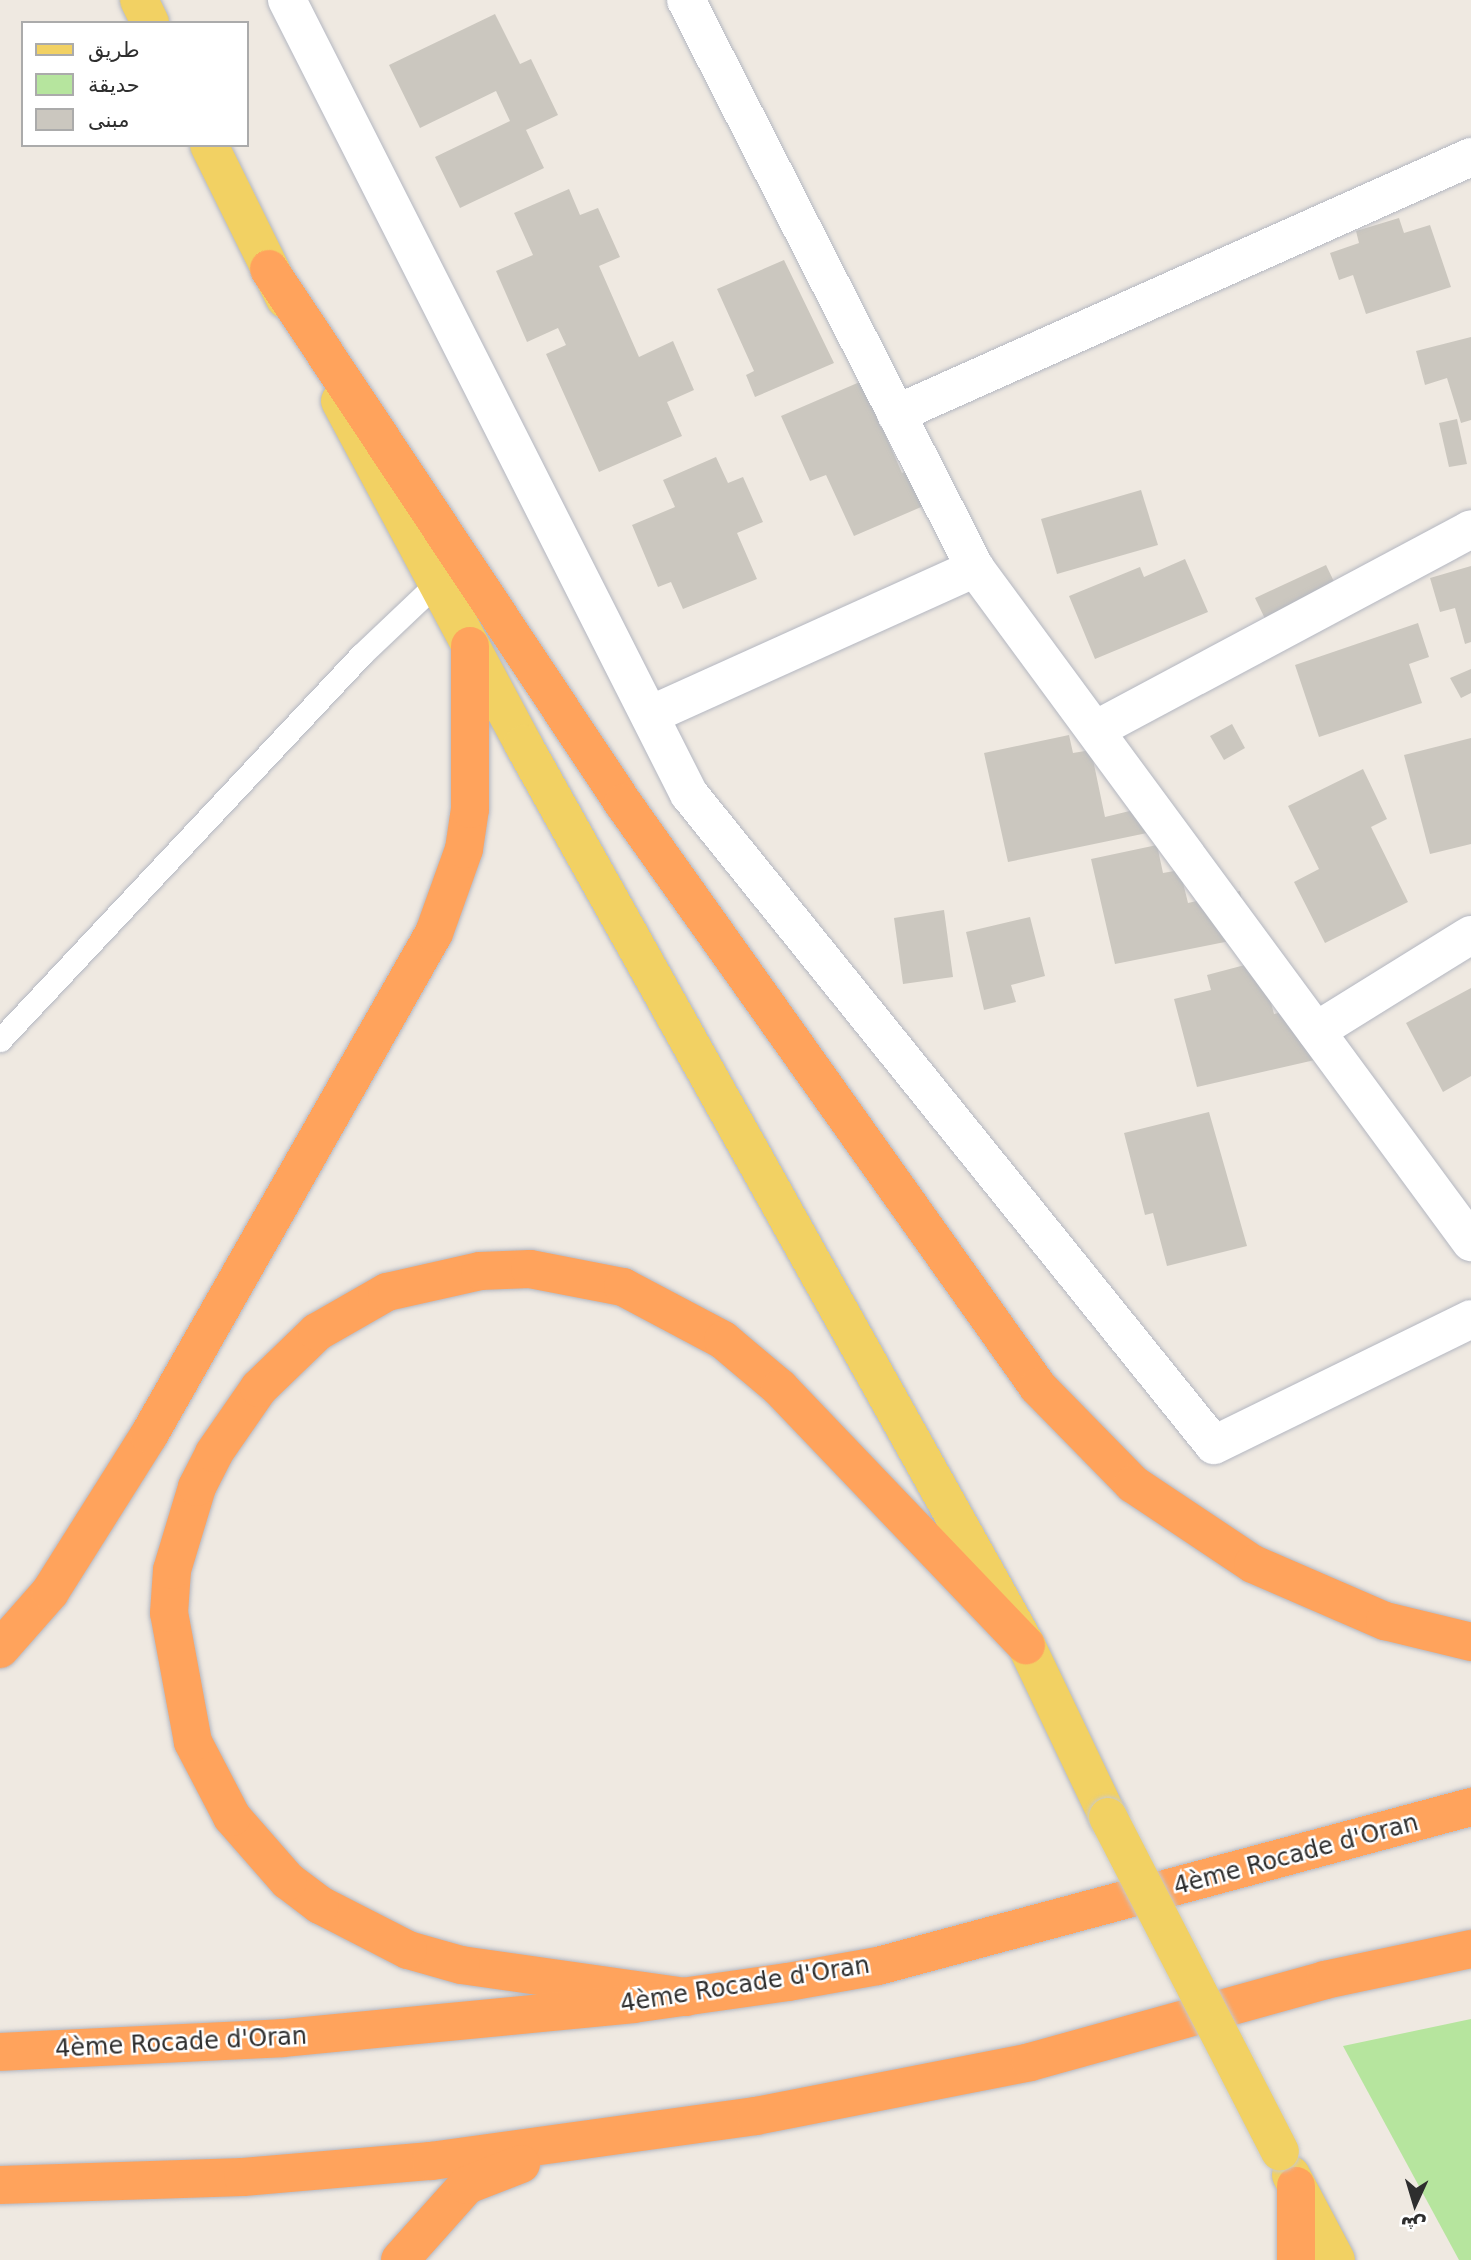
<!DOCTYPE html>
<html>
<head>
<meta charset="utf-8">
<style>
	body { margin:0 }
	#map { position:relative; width:1471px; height:2260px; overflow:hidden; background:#efe9e1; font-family:"DejaVu Sans",Cairo,sans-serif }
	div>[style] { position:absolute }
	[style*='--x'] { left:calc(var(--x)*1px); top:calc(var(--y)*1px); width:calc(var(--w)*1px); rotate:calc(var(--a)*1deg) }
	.green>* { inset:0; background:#b6e59e }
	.building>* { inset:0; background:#cbc7bf }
	.roads { filter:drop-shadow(0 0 2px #b4b7c1) drop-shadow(0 0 2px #b4b7c1) }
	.lane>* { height:23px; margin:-11.5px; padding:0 11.5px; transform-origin:11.5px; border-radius:11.5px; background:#fff }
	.street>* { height:38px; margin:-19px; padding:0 19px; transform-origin:19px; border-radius:19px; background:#fff }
	.primary>* { height:38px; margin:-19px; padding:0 19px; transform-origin:19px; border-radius:19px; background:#f2d163 }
	.highway>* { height:38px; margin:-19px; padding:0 19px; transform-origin:19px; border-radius:19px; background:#ffa35c }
	.bridges { filter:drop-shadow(0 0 2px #c9c9c9) drop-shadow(0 0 2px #c9c9c9) }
	.primary-bridge>* { height:38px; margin:-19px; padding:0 19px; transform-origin:19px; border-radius:19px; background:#f2d163 }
	span { translate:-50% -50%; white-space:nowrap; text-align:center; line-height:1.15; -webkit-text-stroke:5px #fff; paint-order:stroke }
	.street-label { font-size:24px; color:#2e2e2e }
	.legend { position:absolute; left:21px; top:21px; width:228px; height:126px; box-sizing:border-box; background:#fff; border:2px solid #ababab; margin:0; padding:9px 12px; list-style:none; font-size:21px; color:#2e2e2e }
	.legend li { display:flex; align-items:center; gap:14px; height:35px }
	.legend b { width:35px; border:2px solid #ababab }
	.north { position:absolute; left:1380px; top:2169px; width:70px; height:70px; -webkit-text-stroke:5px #fff; paint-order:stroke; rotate:184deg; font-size:19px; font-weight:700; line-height:28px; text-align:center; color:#2e2e2e }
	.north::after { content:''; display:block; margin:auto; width:24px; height:32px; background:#2e2e2e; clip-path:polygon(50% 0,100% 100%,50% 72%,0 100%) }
</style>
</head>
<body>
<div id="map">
	<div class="green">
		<i style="clip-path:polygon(1471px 2019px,1471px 2260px,1459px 2260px,1343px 2046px)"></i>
	</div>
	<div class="building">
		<i style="clip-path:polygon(495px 14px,520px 64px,531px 59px,558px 115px,526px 130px,544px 168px,460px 208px,435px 157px,510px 121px,496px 91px,420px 128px,389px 65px)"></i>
		<i style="clip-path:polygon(569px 189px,580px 215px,598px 208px,620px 257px,599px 266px,639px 357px,673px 341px,694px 390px,667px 402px,682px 436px,599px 472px,546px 354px,566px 345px,558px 328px,527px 342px,496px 271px,533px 255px,514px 213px)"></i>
		<i style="clip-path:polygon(1399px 218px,1404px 233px,1430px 225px,1451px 287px,1366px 314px,1353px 275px,1339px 280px,1330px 253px,1359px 243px,1356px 231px)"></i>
		<i style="clip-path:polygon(784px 260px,834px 363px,755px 397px,746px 375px,754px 371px,717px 289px)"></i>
		<i style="clip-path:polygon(1471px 337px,1471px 420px,1461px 423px,1447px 378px,1425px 385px,1416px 351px)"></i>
		<i style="clip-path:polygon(862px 381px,902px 473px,920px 465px,935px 501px,854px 536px,826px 475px,810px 481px,781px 416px)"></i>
		<i style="clip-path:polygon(1457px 419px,1467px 464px,1449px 467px,1439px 423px)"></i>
		<i style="clip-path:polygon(716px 457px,728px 483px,743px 477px,763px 522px,737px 533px,757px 579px,683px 609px,671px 582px,658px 587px,632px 525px,675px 507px,663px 480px)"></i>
		<i style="clip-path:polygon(1141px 490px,1158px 545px,1057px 574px,1041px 519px)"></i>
		<i style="clip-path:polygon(1185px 559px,1208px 612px,1095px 659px,1069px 596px,1140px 567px,1144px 577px)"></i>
		<i style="clip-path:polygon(1326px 565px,1340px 594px,1269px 627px,1255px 598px)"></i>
		<i style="clip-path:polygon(1471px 566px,1471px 642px,1465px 644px,1455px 608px,1440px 612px,1430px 578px)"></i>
		<i style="clip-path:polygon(1418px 623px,1429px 657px,1409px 664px,1422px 703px,1319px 737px,1295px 665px)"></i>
		<i style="clip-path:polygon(1471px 669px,1471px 693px,1461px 698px,1450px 678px)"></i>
		<i style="clip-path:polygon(1232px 724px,1245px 748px,1224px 760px,1210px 736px)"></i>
		<i style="clip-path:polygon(1069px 735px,1073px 753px,1091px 750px,1105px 817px,1142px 808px,1147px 833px,1008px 862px,984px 753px)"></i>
		<i style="clip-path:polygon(1471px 738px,1471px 844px,1430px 854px,1404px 755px)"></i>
		<i style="clip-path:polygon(1363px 769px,1387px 819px,1371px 827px,1408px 902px,1325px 943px,1294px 882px,1319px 869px,1288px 806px)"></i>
		<i style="clip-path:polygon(1157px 845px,1163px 873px,1180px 870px,1188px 903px,1240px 891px,1250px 937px,1115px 964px,1091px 859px)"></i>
		<i style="clip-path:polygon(944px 910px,953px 977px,903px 984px,894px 918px)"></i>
		<i style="clip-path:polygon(1030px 917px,1045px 976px,1011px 985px,1016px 1002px,984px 1010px,966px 932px)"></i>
		<i style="clip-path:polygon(1260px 961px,1274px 1014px,1314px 1004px,1328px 1057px,1197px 1087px,1174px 999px,1211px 990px,1207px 975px)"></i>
		<i style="clip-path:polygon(1471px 988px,1471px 1076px,1443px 1092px,1406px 1023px)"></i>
		<i style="clip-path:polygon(1209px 1112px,1247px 1246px,1167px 1266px,1153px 1213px,1145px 1215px,1124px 1133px)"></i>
	</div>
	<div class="roads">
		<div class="lane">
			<i style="--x:0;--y:1040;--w:528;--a:-46.84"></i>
			<i style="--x:361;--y:655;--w:105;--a:-43.5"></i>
		</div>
		<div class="street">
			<i style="--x:287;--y:0;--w:890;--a:63.15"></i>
			<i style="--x:689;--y:794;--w:836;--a:51.12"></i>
			<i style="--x:1214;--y:1445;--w:286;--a:-26.1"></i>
			<i style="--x:686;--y:0;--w:637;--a:63.03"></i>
			<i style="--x:975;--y:568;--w:837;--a:53.65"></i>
			<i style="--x:896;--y:414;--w:630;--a:-24.08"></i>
			<i style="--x:650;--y:715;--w:357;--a:-24.3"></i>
			<i style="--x:1095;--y:730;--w:426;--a:-28.1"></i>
			<i style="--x:1316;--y:1031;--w:182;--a:-31.8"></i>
		</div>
		<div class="primary">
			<i style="--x:139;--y:0;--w:25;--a:64"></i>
			<i style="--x:209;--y:145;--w:172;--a:63.7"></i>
			<i style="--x:340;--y:401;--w:389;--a:61.9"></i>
			<i style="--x:523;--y:744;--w:1032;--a:60.83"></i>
			<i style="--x:1026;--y:1645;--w:191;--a:64.5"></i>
			<i style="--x:1291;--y:2175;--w:96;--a:62.1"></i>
		</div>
		<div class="highway">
			<i style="--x:269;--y:269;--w:641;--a:56.46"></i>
			<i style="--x:623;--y:803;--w:716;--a:54.6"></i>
			<i style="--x:1038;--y:1387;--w:136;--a:45.6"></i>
			<i style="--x:1133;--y:1484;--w:144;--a:33.7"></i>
			<i style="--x:1253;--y:1564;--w:144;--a:23.4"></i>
			<i style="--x:1385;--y:1621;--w:89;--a:13.7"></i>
			<i style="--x:0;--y:1649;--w:76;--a:-48.7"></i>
			<i style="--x:50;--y:1592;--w:186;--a:-57.8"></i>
			<i style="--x:149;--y:1435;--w:577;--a:-60.42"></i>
			<i style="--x:434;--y:933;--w:89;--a:-70.3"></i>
			<i style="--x:464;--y:849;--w:40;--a:-81.5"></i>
			<i style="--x:470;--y:809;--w:163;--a:-90"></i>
			<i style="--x:686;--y:1997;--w:227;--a:-171.9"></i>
			<i style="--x:461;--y:1965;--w:55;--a:-164.2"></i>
			<i style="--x:408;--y:1950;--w:99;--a:-152.9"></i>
			<i style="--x:320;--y:1905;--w:40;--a:-143"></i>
			<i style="--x:288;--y:1881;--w:85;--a:-131.2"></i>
			<i style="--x:232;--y:1817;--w:85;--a:-117.5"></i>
			<i style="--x:193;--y:1742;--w:131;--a:-100.5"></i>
			<i style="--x:169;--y:1613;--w:43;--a:-86"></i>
			<i style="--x:172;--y:1570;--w:87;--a:-73.2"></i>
			<i style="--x:197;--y:1487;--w:38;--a:-63"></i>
			<i style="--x:214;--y:1453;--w:79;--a:-55.3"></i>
			<i style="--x:259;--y:1388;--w:81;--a:-44"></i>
			<i style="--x:317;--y:1332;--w:81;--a:-29.7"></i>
			<i style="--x:387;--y:1292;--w:95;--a:-12.7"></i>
			<i style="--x:480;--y:1271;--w:50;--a:-2.3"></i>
			<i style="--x:530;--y:1269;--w:95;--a:11"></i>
			<i style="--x:623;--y:1287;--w:113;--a:27.9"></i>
			<i style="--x:723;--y:1340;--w:75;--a:40.1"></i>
			<i style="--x:780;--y:1388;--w:356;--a:46.3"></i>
			<i style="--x:0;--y:2052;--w:283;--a:-2.8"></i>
			<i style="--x:283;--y:2038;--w:352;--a:-5.5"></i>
			<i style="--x:633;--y:2004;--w:157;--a:-8.1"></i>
			<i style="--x:788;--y:1982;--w:91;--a:-10.1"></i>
			<i style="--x:878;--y:1966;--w:614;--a:-15.01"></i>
			<i style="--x:0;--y:2185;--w:243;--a:-1.9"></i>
			<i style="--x:243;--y:2177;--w:189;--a:-4.9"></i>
			<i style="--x:431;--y:2161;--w:328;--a:-7.9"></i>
			<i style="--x:756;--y:2116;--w:279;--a:-11.1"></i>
			<i style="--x:1030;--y:2062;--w:306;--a:-15.5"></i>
			<i style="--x:1325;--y:1980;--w:149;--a:-12"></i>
			<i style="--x:1296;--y:2186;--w:74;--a:90"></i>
			<i style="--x:400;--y:2260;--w:101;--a:-48.2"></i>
			<i style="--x:467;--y:2185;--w:58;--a:-21.3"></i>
		</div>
	</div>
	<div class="bridges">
		<div class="primary-bridge">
			<i style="--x:1108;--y:1817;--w:376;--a:62.8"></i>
		</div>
	</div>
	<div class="street-label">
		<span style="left:1296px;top:1855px;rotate:-15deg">4ème Rocade d'Oran</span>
		<span style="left:745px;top:1985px;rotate:-9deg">4ème Rocade d'Oran</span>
		<span style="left:181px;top:2043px;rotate:-3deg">4ème Rocade d'Oran</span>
	</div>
	<ul class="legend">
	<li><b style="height:9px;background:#f2d163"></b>طريق</li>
	<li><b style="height:19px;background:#b6e59e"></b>حديقة</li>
	<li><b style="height:19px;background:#cbc7bf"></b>مبنى</li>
	</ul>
	<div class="north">ش</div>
</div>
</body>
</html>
